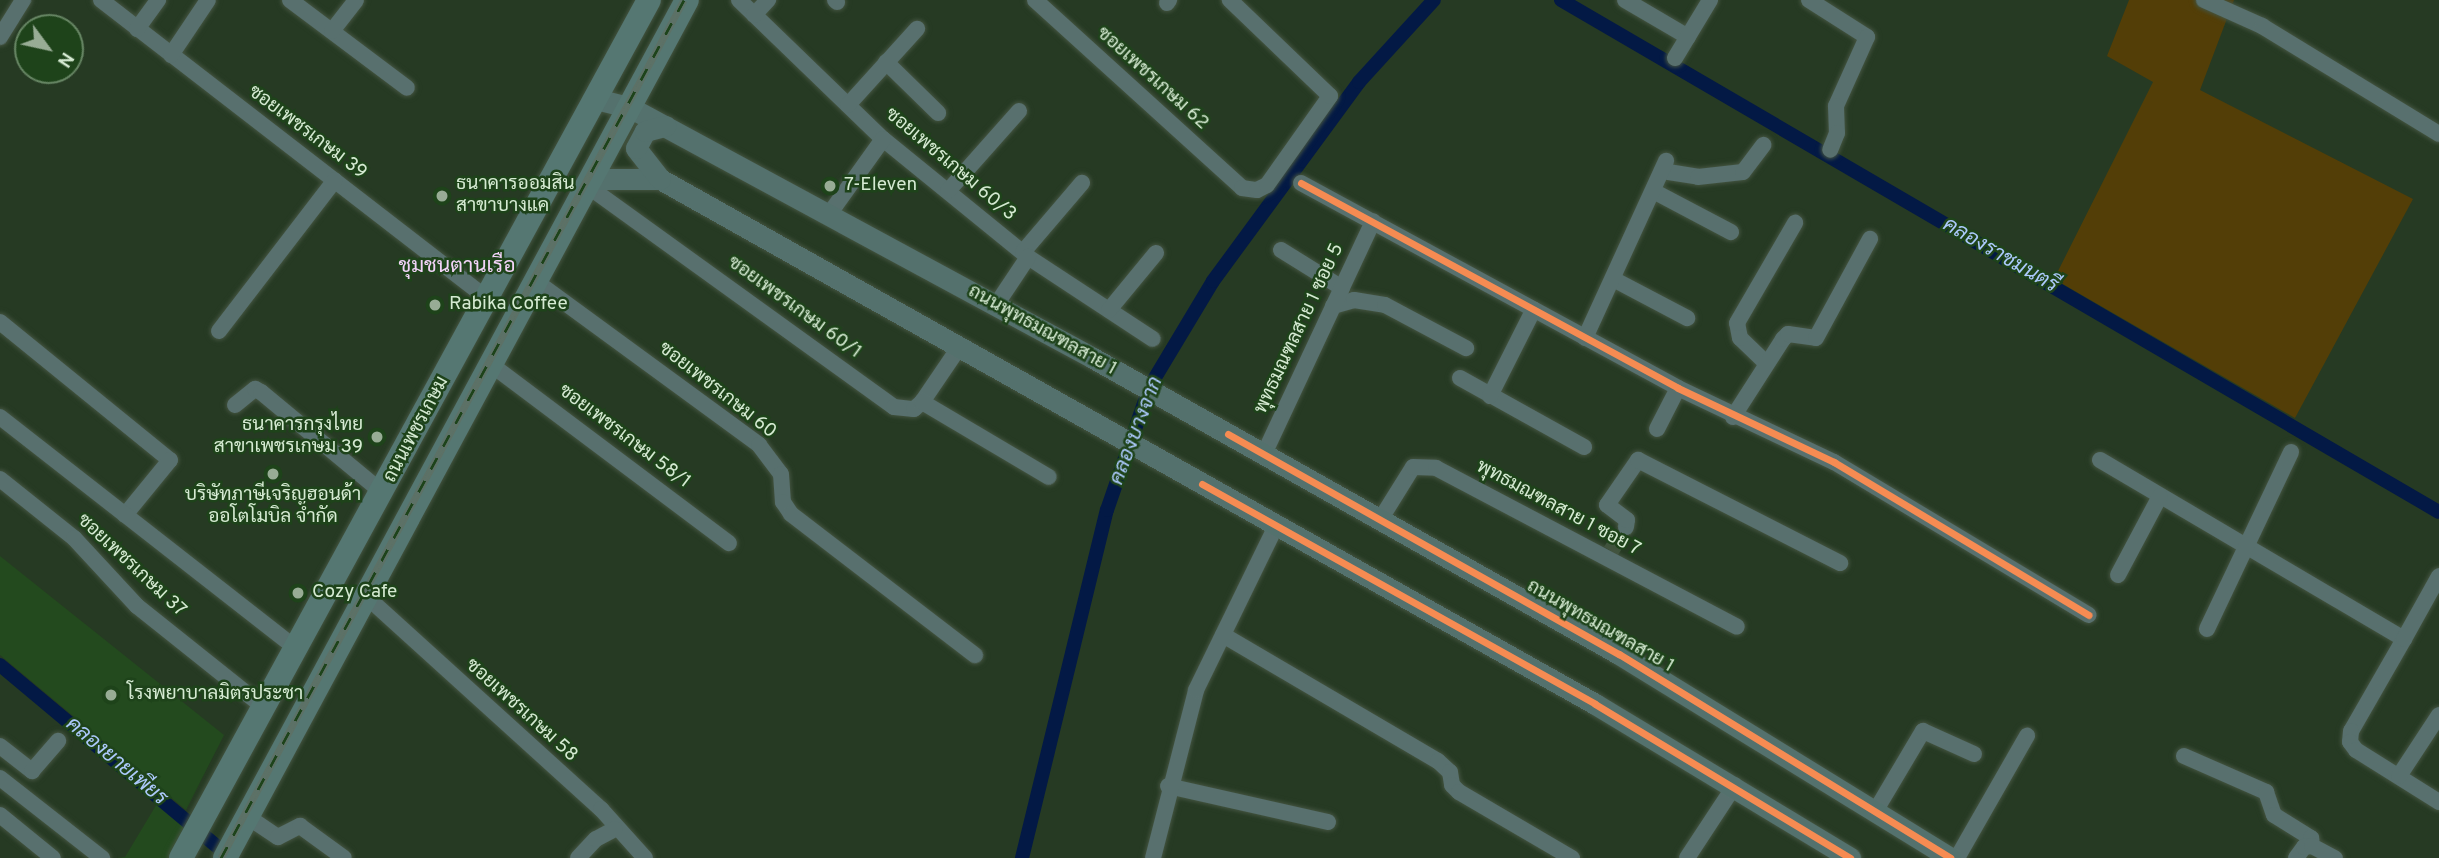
<!DOCTYPE html>
<html>
<head>
<meta charset="utf-8">
<style>
	body { margin:0 }
	#map { position:relative; width:2439px; height:858px; overflow:hidden; background:#263a23; font-family:Overpass,Sarabun,sans-serif }
	div>[style] { position:absolute }
	[style*='--x'] { left:calc(var(--x)*1px); top:calc(var(--y)*1px); width:calc(var(--w)*1px); rotate:calc(var(--a)*1deg) }
	.built>* { inset:0; background:#234a1e }
	.green>* { inset:0; background:#533e07 }
	.canal>* { height:14px; margin:-7px; padding:0 7px; transform-origin:7px; border-radius:7px; background:#031945 }
	.minor-tunnel>* { height:16px; margin-top:-8px; transform-origin:0; background:repeating-linear-gradient(90deg,#40543d 0 16px,transparent 0 24px) }
	.roads { filter:drop-shadow(0 0 2px #445441) drop-shadow(0 0 2px #445441) }
	.minor>* { height:16px; margin:-8px; padding:0 8px; transform-origin:8px; border-radius:8px; background:#58706e }
	.secondary>* { height:21px; margin:-10.5px; padding:0 10.5px; transform-origin:10.5px; border-radius:10.5px; background:#54716d }
	.primary>* { height:24px; margin:-12px; padding:0 12px; transform-origin:12px; border-radius:12px; background:#557772 }
	.rail>* { height:7px; margin-top:-3.5px; transform-origin:0; background:repeating-linear-gradient(90deg,#1e431a 0 13px,#5d7166 0 26px); box-sizing:border-box; border-block:2px solid #5d7166 }
	.cycleway>* { height:7px; margin:-3.5px; padding:0 3.5px; transform-origin:3.5px; border-radius:3.5px; background:#f68b52 }
	.dots>* { width:19px; height:19px; translate:-50% -50%; box-sizing:border-box; border:4px solid #1e431a; border-radius:50% }
	span { translate:-50% -50%; white-space:nowrap; text-align:center; line-height:1.15; -webkit-text-stroke:5px #1e431a; paint-order:stroke }
	.street-label { font-size:19px; color:#d5ead2 }
	.poi-label { font-size:19px; color:#d5ead2 }
	.left { translate:0 -50%; text-align:left }
	.right { translate:-100% -50%; text-align:right }
	.water-label { font-size:21px; color:#acc9fb; font-style:italic }
	.neighbourhood-label { font-size:21px; color:#f3d4f9 }
	.north { position:absolute; left:14px; top:14px; width:70px; height:70px; box-sizing:border-box; background:#1e431a; border:2px solid #678664; border-radius:50%; rotate:123deg; font-size:19px; font-weight:700; line-height:28px; text-align:center; color:#d5ead2 }
	.north::after { content:''; display:block; margin:auto; width:24px; height:32px; background:#98ac95; clip-path:polygon(50% 0,100% 100%,50% 72%,0 100%) }
</style>
</head>
<body>
<div id="map">
	<div class="built">
		<i style="clip-path:polygon(0 556px,224px 735px,186px 810px,0 655px)"></i>
		<i style="clip-path:polygon(158px 802px,188px 829px,173px 858px,117px 858px,125px 857px)"></i>
	</div>
	<div class="green">
		<i style="clip-path:polygon(2129px 0,2234px 0,2200px 90px,2413px 199px,2295px 418px,2054px 279px,2153px 82px,2107px 56px)"></i>
	</div>
	<div class="canal">
		<i style="--x:1561;--y:0;--w:1016;--a:30.25"></i>
		<i style="--x:0;--y:665;--w:300;--a:39.9"></i>
		<i style="--x:1022;--y:858;--w:358;--a:-76.3"></i>
		<i style="--x:1107;--y:510;--w:131;--a:-70.9"></i>
		<i style="--x:1150;--y:386;--w:122;--a:-59"></i>
		<i style="--x:1213;--y:281;--w:247;--a:-53.7"></i>
		<i style="--x:1359;--y:82;--w:111;--a:-47.6"></i>
	</div>
	<div class="minor-tunnel">
		<i style="--x:1611;--y:551;--w:28;--a:-58"></i>
	</div>
	<div class="roads">
		<div class="minor">
			<i style="--x:101;--y:0;--w:489;--a:37.7"></i>
			<i style="--x:290;--y:0;--w:146;--a:36.9"></i>
			<i style="--x:739;--y:0;--w:200;--a:44"></i>
			<i style="--x:883;--y:139;--w:187;--a:39.1"></i>
			<i style="--x:1028;--y:257;--w:149;--a:33.3"></i>
			<i style="--x:835;--y:0;--w:3;--a:45"></i>
			<i style="--x:1035;--y:0;--w:280;--a:42.2"></i>
			<i style="--x:1242;--y:188;--w:15;--a:8"></i>
			<i style="--x:1257;--y:190;--w:11;--a:-27"></i>
			<i style="--x:1267;--y:185;--w:109;--a:-54.7"></i>
			<i style="--x:1330;--y:96;--w:139;--a:-136.2"></i>
			<i style="--x:1625;--y:0;--w:73;--a:30.4"></i>
			<i style="--x:1809;--y:0;--w:69;--a:32.5"></i>
			<i style="--x:1867;--y:37;--w:76;--a:114.2"></i>
			<i style="--x:1836;--y:106;--w:27;--a:88"></i>
			<i style="--x:1837;--y:133;--w:18;--a:112"></i>
			<i style="--x:2204;--y:0;--w:64;--a:24.1"></i>
			<i style="--x:2262;--y:26;--w:207;--a:31.4"></i>
			<i style="--x:1167;--y:3;--w:4;--a:-56"></i>
			<i style="--x:754;--y:15;--w:21;--a:-47"></i>
			<i style="--x:137;--y:29;--w:36;--a:-54"></i>
			<i style="--x:332;--y:31;--w:39;--a:-52"></i>
			<i style="--x:0;--y:37;--w:44;--a:-58.1"></i>
			<i style="--x:171;--y:55;--w:66;--a:-56.1"></i>
			<i style="--x:1675;--y:58;--w:68;--a:-58.9"></i>
			<i style="--x:886;--y:62;--w:73;--a:44.4"></i>
			<i style="--x:848;--y:105;--w:103;--a:-47.8"></i>
			<i style="--x:1662;--y:171;--w:36;--a:9"></i>
			<i style="--x:1698;--y:177;--w:45;--a:-6.3"></i>
			<i style="--x:1743;--y:172;--w:34;--a:-53"></i>
			<i style="--x:1301;--y:183;--w:429;--a:28.5"></i>
			<i style="--x:1678;--y:388;--w:173;--a:25.4"></i>
			<i style="--x:1834;--y:462;--w:297;--a:31"></i>
			<i style="--x:589;--y:187;--w:376;--a:35.8"></i>
			<i style="--x:894;--y:407;--w:20;--a:6"></i>
			<i style="--x:914;--y:409;--w:11;--a:-41"></i>
			<i style="--x:922;--y:402;--w:68;--a:-55.8"></i>
			<i style="--x:948;--y:191;--w:107;--a:-48.4"></i>
			<i style="--x:1655;--y:192;--w:86;--a:27.8"></i>
			<i style="--x:830;--y:213;--w:91;--a:-54.4"></i>
			<i style="--x:1281;--y:250;--w:72;--a:31.9"></i>
			<i style="--x:1023;--y:252;--w:91;--a:-49.5"></i>
			<i style="--x:1613;--y:279;--w:84;--a:27.8"></i>
			<i style="--x:538;--y:283;--w:274;--a:36.2"></i>
			<i style="--x:759;--y:445;--w:36;--a:53"></i>
			<i style="--x:781;--y:474;--w:28;--a:86"></i>
			<i style="--x:783;--y:502;--w:14;--a:56"></i>
			<i style="--x:791;--y:514;--w:232;--a:37.5"></i>
			<i style="--x:996;--y:305;--w:58;--a:-56.3"></i>
			<i style="--x:1333;--y:306;--w:22;--a:-16"></i>
			<i style="--x:1354;--y:300;--w:31;--a:9"></i>
			<i style="--x:1385;--y:305;--w:92;--a:28"></i>
			<i style="--x:1109;--y:310;--w:74;--a:-50.5"></i>
			<i style="--x:0;--y:322;--w:219;--a:39.1"></i>
			<i style="--x:170;--y:460;--w:71;--a:129.3"></i>
			<i style="--x:219;--y:331;--w:190;--a:-52.5"></i>
			<i style="--x:1585;--y:338;--w:195;--a:-65.4"></i>
			<i style="--x:1766;--y:363;--w:36;--a:-136"></i>
			<i style="--x:1740;--y:338;--w:15;--a:-101"></i>
			<i style="--x:1737;--y:323;--w:116;--a:-59.9"></i>
			<i style="--x:493;--y:366;--w:295;--a:36.9"></i>
			<i style="--x:1460;--y:378;--w:142;--a:29.1"></i>
			<i style="--x:1490;--y:396;--w:97;--a:-63.2"></i>
			<i style="--x:922;--y:402;--w:147;--a:30.6"></i>
			<i style="--x:235;--y:405;--w:26;--a:-39"></i>
			<i style="--x:255;--y:389;--w:7;--a:27"></i>
			<i style="--x:261;--y:392;--w:158;--a:39.6"></i>
			<i style="--x:0;--y:417;--w:378;--a:38"></i>
			<i style="--x:1733;--y:417;--w:93;--a:-57.3"></i>
			<i style="--x:1783;--y:339;--w:7;--a:-45"></i>
			<i style="--x:1788;--y:334;--w:28;--a:8"></i>
			<i style="--x:1816;--y:338;--w:113;--a:-61.4"></i>
			<i style="--x:1657;--y:429;--w:46;--a:-62.9"></i>
			<i style="--x:1264;--y:454;--w:257;--a:-64.9"></i>
			<i style="--x:2100;--y:460;--w:353;--a:30.5"></i>
			<i style="--x:2404;--y:639;--w:106;--a:119.9"></i>
			<i style="--x:2351;--y:731;--w:11;--a:95"></i>
			<i style="--x:2350;--y:742;--w:10;--a:53"></i>
			<i style="--x:2356;--y:750;--w:98;--a:32.1"></i>
			<i style="--x:0;--y:479;--w:95;--a:38.6"></i>
			<i style="--x:74;--y:538;--w:93;--a:47.2"></i>
			<i style="--x:137;--y:606;--w:164;--a:38.6"></i>
			<i style="--x:1380;--y:520;--w:62;--a:-58.1"></i>
			<i style="--x:1413;--y:467;--w:23;--a:2"></i>
			<i style="--x:1436;--y:468;--w:340;--a:27.8"></i>
			<i style="--x:1626;--y:527;--w:7;--a:-82"></i>
			<i style="--x:1627;--y:520;--w:25;--a:-143"></i>
			<i style="--x:1607;--y:505;--w:55;--a:-55.4"></i>
			<i style="--x:1638;--y:460;--w:227;--a:27"></i>
			<i style="--x:2118;--y:575;--w:89;--a:-62"></i>
			<i style="--x:367;--y:597;--w:316;--a:42.2"></i>
			<i style="--x:601;--y:809;--w:66;--a:48.1"></i>
			<i style="--x:2207;--y:629;--w:196;--a:-64.6"></i>
			<i style="--x:1223;--y:635;--w:249;--a:30.4"></i>
			<i style="--x:1438;--y:761;--w:16;--a:43"></i>
			<i style="--x:1450;--y:772;--w:13;--a:81"></i>
			<i style="--x:1452;--y:785;--w:10;--a:45"></i>
			<i style="--x:1459;--y:792;--w:131;--a:30.3"></i>
			<i style="--x:2404;--y:639;--w:72;--a:-60.9"></i>
			<i style="--x:0;--y:746;--w:41;--a:38"></i>
			<i style="--x:32;--y:771;--w:40;--a:-49"></i>
			<i style="--x:2184;--y:756;--w:90;--a:23.7"></i>
			<i style="--x:2266;--y:792;--w:24;--a:71"></i>
			<i style="--x:2274;--y:815;--w:44;--a:31.9"></i>
			<i style="--x:2311;--y:838;--w:8;--a:83"></i>
			<i style="--x:2399;--y:776;--w:73;--a:-56.7"></i>
			<i style="--x:0;--y:778;--w:130;--a:38.1"></i>
			<i style="--x:1168;--y:786;--w:164;--a:12.7"></i>
			<i style="--x:1876;--y:810;--w:92;--a:-59.3"></i>
			<i style="--x:1923;--y:731;--w:56;--a:24.3"></i>
			<i style="--x:0;--y:815;--w:68;--a:39.1"></i>
			<i style="--x:248;--y:817;--w:36;--a:34"></i>
			<i style="--x:278;--y:837;--w:25;--a:-27"></i>
			<i style="--x:300;--y:826;--w:54;--a:36"></i>
			<i style="--x:578;--y:858;--w:26;--a:-47"></i>
			<i style="--x:596;--y:839;--w:21;--a:-28"></i>
			<i style="--x:1153;--y:858;--w:173;--a:-75.6"></i>
			<i style="--x:1196;--y:690;--w:185;--a:-64"></i>
			<i style="--x:1687;--y:858;--w:87;--a:-56.7"></i>
			<i style="--x:1957;--y:858;--w:141;--a:-60.2"></i>
			<i style="--x:2296;--y:858;--w:14;--a:-54"></i>
			<i style="--x:2304;--y:847;--w:8;--a:-7"></i>
			<i style="--x:2312;--y:846;--w:26;--a:28"></i>
		</div>
		<div class="secondary">
			<i style="--x:596;--y:99;--w:36;--a:14"></i>
			<i style="--x:631;--y:108;--w:525;--a:28.42"></i>
			<i style="--x:1093;--y:358;--w:604;--a:29.37"></i>
			<i style="--x:1619;--y:654;--w:389;--a:31.6"></i>
			<i style="--x:593;--y:179;--w:67;--a:0"></i>
			<i style="--x:660;--y:179;--w:1072;--a:29.31"></i>
			<i style="--x:1595;--y:704;--w:298;--a:31.1"></i>
			<i style="--x:660;--y:179;--w:39;--a:-128"></i>
			<i style="--x:636;--y:148;--w:19;--a:-62"></i>
			<i style="--x:645;--y:131;--w:21;--a:-14"></i>
		</div>
		<div class="primary">
			<i style="--x:181;--y:858;--w:977;--a:-61.39"></i>
			<i style="--x:225;--y:858;--w:974;--a:-61.7"></i>
		</div>
	</div>
	<div class="rail">
		<i style="--x:221;--y:858;--w:975;--a:-61.65"></i>
	</div>
	<div class="cycleway">
		<i style="--x:1301;--y:183;--w:429;--a:28.5"></i>
		<i style="--x:1678;--y:388;--w:173;--a:25.4"></i>
		<i style="--x:1834;--y:462;--w:297;--a:31"></i>
		<i style="--x:1228;--y:434;--w:449;--a:29.4"></i>
		<i style="--x:1619;--y:654;--w:389;--a:31.6"></i>
		<i style="--x:1202;--y:484;--w:450;--a:29.2"></i>
		<i style="--x:1595;--y:704;--w:298;--a:31.1"></i>
	</div>
	<div class="dots">
		<i style="left:830px;top:186px;background:#98ac95"></i>
		<i style="left:442px;top:196px;background:#98ac95"></i>
		<i style="left:435px;top:305px;background:#98ac95"></i>
		<i style="left:377px;top:437px;background:#98ac95"></i>
		<i style="left:273px;top:474px;background:#98ac95"></i>
		<i style="left:298px;top:593px;background:#98ac95"></i>
		<i style="left:111px;top:695px;background:#98ac95"></i>
	</div>
	<div class="street-label">
		<span style="left:1152px;top:79px;rotate:42deg">ซอยเพชรเกษม 62</span>
		<span style="left:307px;top:133px;rotate:37deg">ซอยเพชรเกษม 39</span>
		<span style="left:950px;top:165px;rotate:40deg">ซอยเพชรเกษม 60/3</span>
		<span style="left:794px;top:308px;rotate:36deg">ซอยเพชรเกษม 60/1</span>
		<span style="left:1300px;top:329px;rotate:-65deg">พุทธมณฑลสาย 1 ซอย 5</span>
		<span style="left:1042px;top:331px;rotate:29deg">ถนนพุทธมณฑลสาย 1</span>
		<span style="left:717px;top:391px;rotate:38deg">ซอยเพชรเกษม 60</span>
		<span style="left:417px;top:430px;rotate:-62deg">ถนนเพชรเกษม</span>
		<span style="left:624px;top:437px;rotate:37deg">ซอยเพชรเกษม 58/1</span>
		<span style="left:1558px;top:509px;rotate:28deg">พุทธมณฑลสาย 1 ซอย 7</span>
		<span style="left:131px;top:566px;rotate:43deg">ซอยเพชรเกษม 37</span>
		<span style="left:1600px;top:627px;rotate:30deg">ถนนพุทธมณฑลสาย 1</span>
		<span style="left:521px;top:711px;rotate:42deg">ซอยเพชรเกษม 58</span>
	</div>
	<div class="poi-label">
		<span class="left" style="left:456px;top:196px">ธนาคารออมสิน<br>สาขาบางแค</span>
		<span class="left" style="left:844px;top:186px">7-Eleven</span>
		<span class="left" style="left:449px;top:305px">Rabika Coffee</span>
		<span class="right" style="left:363px;top:437px">ธนาคารกรุงไทย<br>สาขาเพชรเกษม 39</span>
		<span style="left:273px;top:507px">บริษัทภาษีเจริญฮอนด้า<br>ออโตโมบิล จำกัด</span>
		<span class="left" style="left:312px;top:593px">Cozy Cafe</span>
		<span class="left" style="left:127px;top:695px">โรงพยาบาลมิตรประชา</span>
	</div>
	<div class="water-label">
		<span style="left:2000px;top:256px;rotate:30deg">คลองราชมนตรี</span>
		<span style="left:1137px;top:431px;rotate:-69deg">คลองบางจาก</span>
		<span style="left:116px;top:762px;rotate:40deg">คลองยายเพียร</span>
	</div>
	<div class="neighbourhood-label">
		<span style="left:457px;top:267px">ชุมชนตานเรือ</span>
	</div>
	<div class="north">N</div>
</div>
</body>
</html>
